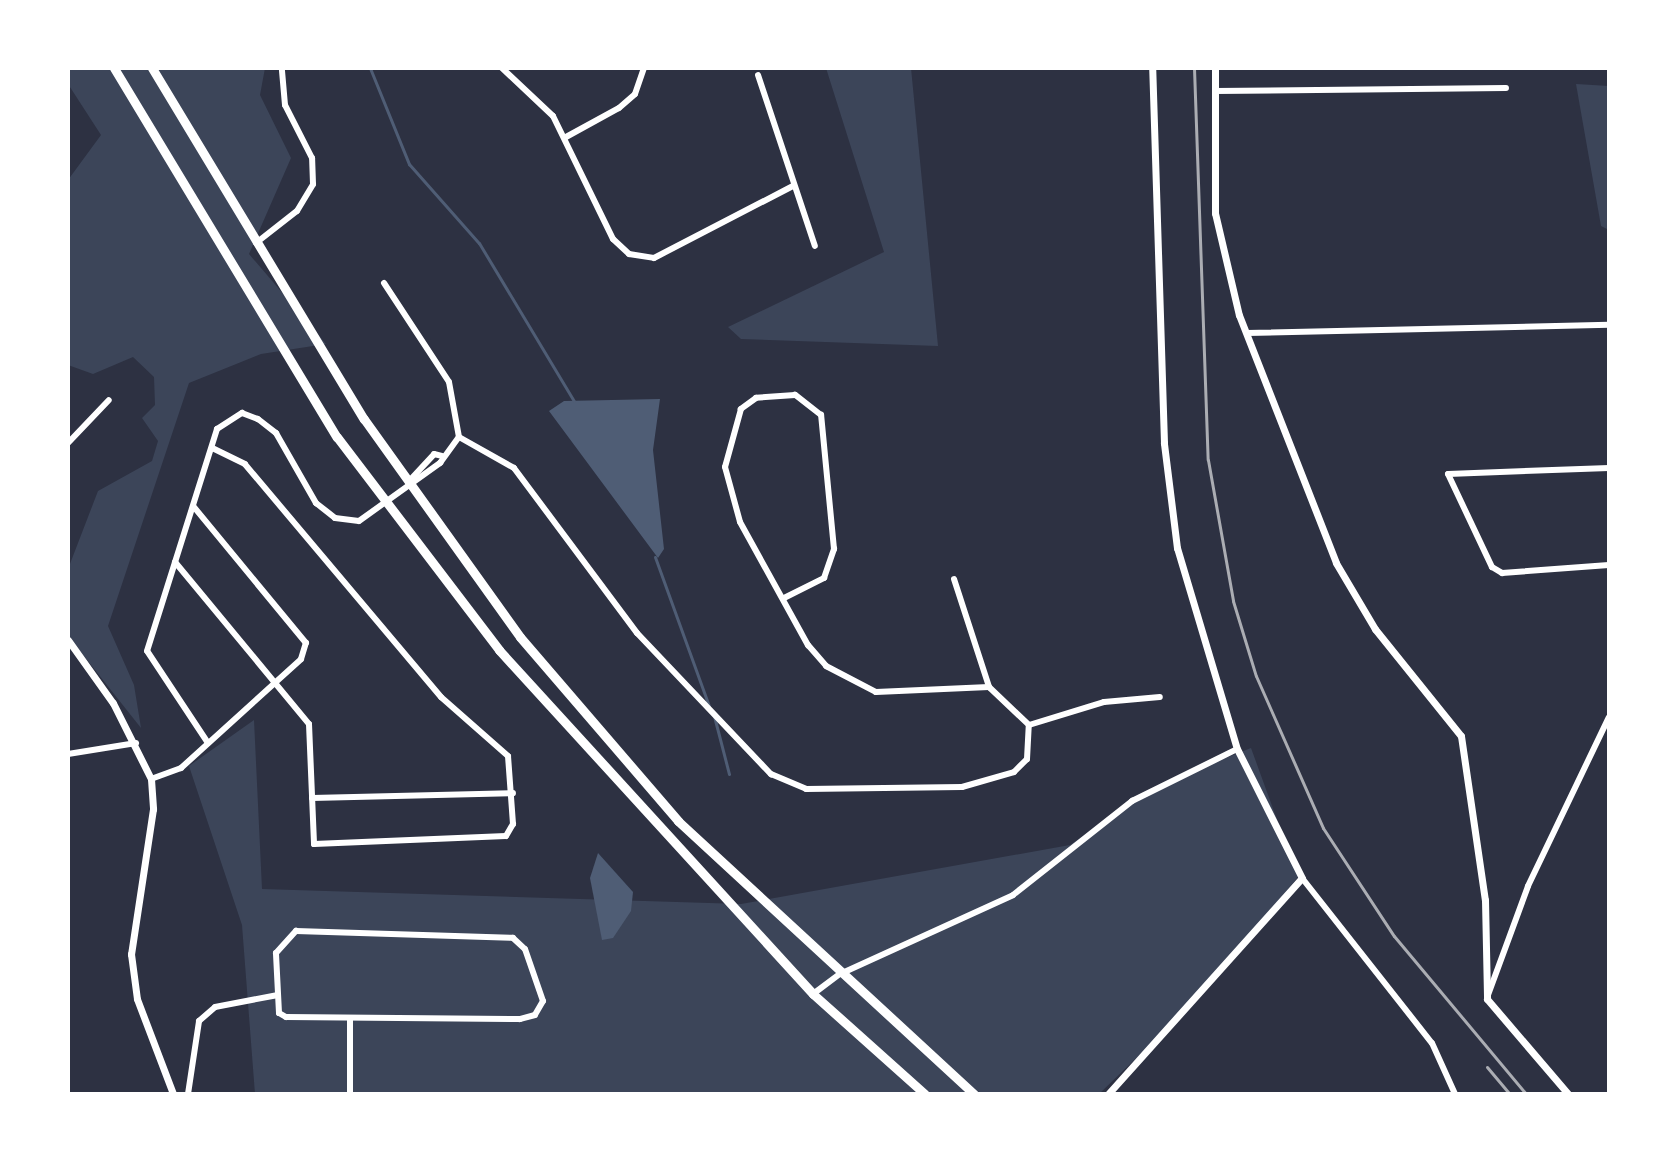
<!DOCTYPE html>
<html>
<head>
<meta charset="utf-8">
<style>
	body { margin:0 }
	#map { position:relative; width:1677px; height:1162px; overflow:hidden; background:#2d3142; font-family:"Nunito Sans",sans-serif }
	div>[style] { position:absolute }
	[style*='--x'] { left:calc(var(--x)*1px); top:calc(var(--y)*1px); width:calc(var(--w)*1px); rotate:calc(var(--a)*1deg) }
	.green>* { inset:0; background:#3c4559 }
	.water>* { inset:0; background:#4f5d75 }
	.stream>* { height:3px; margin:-1.5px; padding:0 1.5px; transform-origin:1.5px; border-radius:1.5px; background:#4f5d75 }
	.minor>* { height:6px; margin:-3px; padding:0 3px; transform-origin:3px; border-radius:3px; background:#fff }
	.tertiary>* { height:7px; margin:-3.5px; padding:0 3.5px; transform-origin:3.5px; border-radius:3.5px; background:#fff }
	.primary>* { height:9px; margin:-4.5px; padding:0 4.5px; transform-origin:4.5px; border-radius:4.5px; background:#fff }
	.rail>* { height:3px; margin:-1.5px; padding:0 1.5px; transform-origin:1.5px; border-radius:1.5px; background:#abadb3 }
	span { translate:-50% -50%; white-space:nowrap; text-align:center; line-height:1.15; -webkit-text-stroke:8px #fff; paint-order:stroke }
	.frame { position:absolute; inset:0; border:70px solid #fff; pointer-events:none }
</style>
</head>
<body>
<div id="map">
	<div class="green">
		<i style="clip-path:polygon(68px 68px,265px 68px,260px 95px,291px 158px,249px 254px,326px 344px,261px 354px,189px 383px,108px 626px,134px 685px,141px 728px,68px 636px,68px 569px,98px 491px,152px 461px,158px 441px,142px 418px,155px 405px,154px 377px,133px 357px,93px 374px,68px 365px,68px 180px,101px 135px,68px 84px)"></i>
		<i style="clip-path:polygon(826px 68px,911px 68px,938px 346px,741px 339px,728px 327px,884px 252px)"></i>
		<i style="clip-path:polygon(1576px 84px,1609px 86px,1609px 230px,1601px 226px)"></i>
		<i style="clip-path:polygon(254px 720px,262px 889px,741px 904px,1070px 845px,1160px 784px,1251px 748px,1298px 877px,1184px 1012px,1099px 1094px,255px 1094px,242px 925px,189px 766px)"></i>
	</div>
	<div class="water">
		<i style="clip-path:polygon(660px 399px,653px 450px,664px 549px,658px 558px,549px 411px,564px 401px)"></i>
		<i style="clip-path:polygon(598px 853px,633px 892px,631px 911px,613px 938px,602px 940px,590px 878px)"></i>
	</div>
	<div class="stream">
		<i style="--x:370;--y:68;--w:104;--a:67.9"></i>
		<i style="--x:409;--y:164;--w:106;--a:48.5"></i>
		<i style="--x:479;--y:243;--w:184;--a:59"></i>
		<i style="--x:655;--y:557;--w:158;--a:70.1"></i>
		<i style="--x:714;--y:716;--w:60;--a:75.5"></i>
	</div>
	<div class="minor">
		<i style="--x:502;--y:68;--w:70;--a:43.3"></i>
		<i style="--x:553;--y:116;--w:137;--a:64"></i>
		<i style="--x:613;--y:239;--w:22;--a:43"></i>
		<i style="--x:629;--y:254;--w:25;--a:9"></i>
		<i style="--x:654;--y:258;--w:157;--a:-27.4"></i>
		<i style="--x:758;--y:75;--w:180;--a:71.6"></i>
		<i style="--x:1215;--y:91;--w:291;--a:-0.6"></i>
		<i style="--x:566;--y:137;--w:60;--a:-28.7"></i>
		<i style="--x:619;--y:108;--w:21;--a:-41"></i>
		<i style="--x:635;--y:94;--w:28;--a:-71"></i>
		<i style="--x:256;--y:243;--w:52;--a:-38"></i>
		<i style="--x:297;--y:211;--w:31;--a:-59"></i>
		<i style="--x:313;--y:184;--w:26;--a:-92"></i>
		<i style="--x:312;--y:158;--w:59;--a:-117"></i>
		<i style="--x:285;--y:105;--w:37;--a:-95"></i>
		<i style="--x:384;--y:283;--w:118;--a:56.7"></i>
		<i style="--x:449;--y:382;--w:56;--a:79.7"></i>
		<i style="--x:1247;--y:333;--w:362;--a:-1.3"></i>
		<i style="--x:459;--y:437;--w:63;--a:29.4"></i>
		<i style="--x:514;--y:468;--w:206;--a:53.3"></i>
		<i style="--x:637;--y:633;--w:195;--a:46.5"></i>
		<i style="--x:771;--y:774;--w:38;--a:23"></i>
		<i style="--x:806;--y:789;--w:156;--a:-0.7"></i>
		<i style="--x:962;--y:787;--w:54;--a:-16.1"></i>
		<i style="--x:1014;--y:772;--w:18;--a:-45"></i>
		<i style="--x:1027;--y:759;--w:34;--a:-87"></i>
		<i style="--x:68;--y:443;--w:59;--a:-46.4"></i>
		<i style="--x:1609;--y:468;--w:161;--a:177.9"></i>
		<i style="--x:1448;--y:474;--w:103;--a:64.7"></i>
		<i style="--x:1492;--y:567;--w:12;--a:31"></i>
		<i style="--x:1502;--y:573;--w:107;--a:-4.3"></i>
		<i style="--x:411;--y:479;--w:34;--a:-47"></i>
		<i style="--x:434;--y:454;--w:8;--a:14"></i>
		<i style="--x:175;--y:562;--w:210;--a:50.4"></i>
		<i style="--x:309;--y:724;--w:120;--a:87.6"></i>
		<i style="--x:314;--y:844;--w:192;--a:-2.4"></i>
		<i style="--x:506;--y:836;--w:14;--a:-60"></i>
		<i style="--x:513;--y:824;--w:68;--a:-94.2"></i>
		<i style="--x:508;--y:756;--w:89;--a:-138.6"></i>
		<i style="--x:441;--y:697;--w:304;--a:-130.1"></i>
		<i style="--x:245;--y:464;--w:37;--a:-154"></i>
		<i style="--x:954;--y:579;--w:114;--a:72"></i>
		<i style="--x:784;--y:598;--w:45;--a:-26.6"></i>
		<i style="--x:824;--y:578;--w:31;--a:-71"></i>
		<i style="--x:834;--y:549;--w:135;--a:-95.5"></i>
		<i style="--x:821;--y:415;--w:33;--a:-142"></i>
		<i style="--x:795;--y:395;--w:39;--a:176"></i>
		<i style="--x:756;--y:398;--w:19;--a:144"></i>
		<i style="--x:741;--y:409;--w:60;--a:105.4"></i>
		<i style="--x:725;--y:467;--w:57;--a:74.7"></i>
		<i style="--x:740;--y:522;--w:141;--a:61.1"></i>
		<i style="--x:808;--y:645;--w:28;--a:49"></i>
		<i style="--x:826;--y:666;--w:56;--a:27.5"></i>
		<i style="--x:876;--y:692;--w:113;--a:-2.5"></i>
		<i style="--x:989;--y:687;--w:55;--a:43.5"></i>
		<i style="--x:1029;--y:725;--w:78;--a:-17"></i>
		<i style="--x:1104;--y:702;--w:56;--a:-5.1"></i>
		<i style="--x:208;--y:743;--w:110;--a:-123.5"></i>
		<i style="--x:147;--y:651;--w:233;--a:-72.5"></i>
		<i style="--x:217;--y:429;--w:30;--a:-33"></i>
		<i style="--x:242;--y:413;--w:17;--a:21"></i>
		<i style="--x:258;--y:419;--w:23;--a:38"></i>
		<i style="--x:276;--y:433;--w:81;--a:60.3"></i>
		<i style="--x:316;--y:503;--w:24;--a:38"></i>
		<i style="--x:335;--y:518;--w:24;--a:7"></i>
		<i style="--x:359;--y:521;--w:100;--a:-35.6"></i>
		<i style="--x:440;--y:463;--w:32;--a:-54"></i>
		<i style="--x:68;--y:754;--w:69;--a:-9.2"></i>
		<i style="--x:151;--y:779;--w:32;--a:-20"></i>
		<i style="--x:181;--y:768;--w:162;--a:-42.2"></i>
		<i style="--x:301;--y:659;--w:17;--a:-73"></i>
		<i style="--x:306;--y:643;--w:176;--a:-129.5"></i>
		<i style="--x:312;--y:798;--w:201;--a:-1.4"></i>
		<i style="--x:1302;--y:878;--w:210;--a:51.8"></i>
		<i style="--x:1432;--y:1043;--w:56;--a:65.7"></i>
		<i style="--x:296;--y:931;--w:217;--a:1.8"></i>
		<i style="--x:513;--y:938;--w:16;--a:43"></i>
		<i style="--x:525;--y:949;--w:55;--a:70.9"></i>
		<i style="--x:543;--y:1001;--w:16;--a:120"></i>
		<i style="--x:535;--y:1015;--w:16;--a:165"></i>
		<i style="--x:520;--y:1019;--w:234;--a:-179.5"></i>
		<i style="--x:286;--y:1017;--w:8;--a:-150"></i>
		<i style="--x:279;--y:1013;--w:60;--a:-92.9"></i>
		<i style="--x:276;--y:953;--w:30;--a:-48"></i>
		<i style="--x:813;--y:994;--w:34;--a:-37"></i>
		<i style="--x:840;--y:974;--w:190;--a:-24.5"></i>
		<i style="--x:1013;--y:895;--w:152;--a:-38.3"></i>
		<i style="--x:1132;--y:801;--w:117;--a:-26.3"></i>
		<i style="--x:1488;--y:995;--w:116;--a:-69.8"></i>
		<i style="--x:1528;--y:886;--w:187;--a:-64.4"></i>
		<i style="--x:188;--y:1094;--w:74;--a:-81.4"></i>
		<i style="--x:199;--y:1021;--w:21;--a:-41"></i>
		<i style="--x:215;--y:1007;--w:64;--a:-10.8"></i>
		<i style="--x:350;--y:1094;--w:75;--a:-90"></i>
	</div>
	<div class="tertiary">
		<i style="--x:1215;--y:68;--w:145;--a:90"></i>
		<i style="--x:1215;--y:213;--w:105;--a:76.8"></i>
		<i style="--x:1239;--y:315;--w:266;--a:68.6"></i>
		<i style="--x:1336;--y:563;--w:77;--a:59.4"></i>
		<i style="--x:1375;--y:629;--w:137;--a:51.2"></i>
		<i style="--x:1461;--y:736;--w:166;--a:81.7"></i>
		<i style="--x:1485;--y:900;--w:99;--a:88.8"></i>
		<i style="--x:1487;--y:999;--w:125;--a:49.5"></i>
		<i style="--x:68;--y:640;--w:77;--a:54.5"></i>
		<i style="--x:113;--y:703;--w:85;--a:63.4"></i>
		<i style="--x:151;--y:779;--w:30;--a:86"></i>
		<i style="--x:153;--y:809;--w:147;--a:98.6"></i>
		<i style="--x:131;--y:954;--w:45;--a:82.4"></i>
		<i style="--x:137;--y:999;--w:102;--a:69.2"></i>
		<i style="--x:1108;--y:1094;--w:290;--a:-48.1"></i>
		<i style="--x:1302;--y:878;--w:144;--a:-116.7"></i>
		<i style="--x:1237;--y:749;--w:210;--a:-106.6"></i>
		<i style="--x:1177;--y:548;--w:106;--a:-97.1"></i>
		<i style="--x:1164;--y:443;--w:375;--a:-91.8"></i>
	</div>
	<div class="primary">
		<i style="--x:114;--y:68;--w:431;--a:58.9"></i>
		<i style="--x:337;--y:437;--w:268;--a:52.7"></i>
		<i style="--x:499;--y:650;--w:466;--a:47.6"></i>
		<i style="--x:813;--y:994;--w:150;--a:41.8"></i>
		<i style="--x:152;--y:68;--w:410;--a:58.9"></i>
		<i style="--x:364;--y:419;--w:268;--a:54.4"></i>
		<i style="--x:520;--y:637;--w:243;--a:49.3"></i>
		<i style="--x:678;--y:821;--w:403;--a:42.7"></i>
	</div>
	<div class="rail">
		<i style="--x:1194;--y:68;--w:392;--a:88"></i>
		<i style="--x:1208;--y:460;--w:143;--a:79.9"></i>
		<i style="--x:1233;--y:601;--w:78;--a:73"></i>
		<i style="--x:1256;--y:676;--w:166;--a:66.2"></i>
		<i style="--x:1323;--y:828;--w:129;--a:56.7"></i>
		<i style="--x:1394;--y:936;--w:206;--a:50.1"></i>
		<i style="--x:1487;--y:1067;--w:35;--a:50"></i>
	</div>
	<div class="frame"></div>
</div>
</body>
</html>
